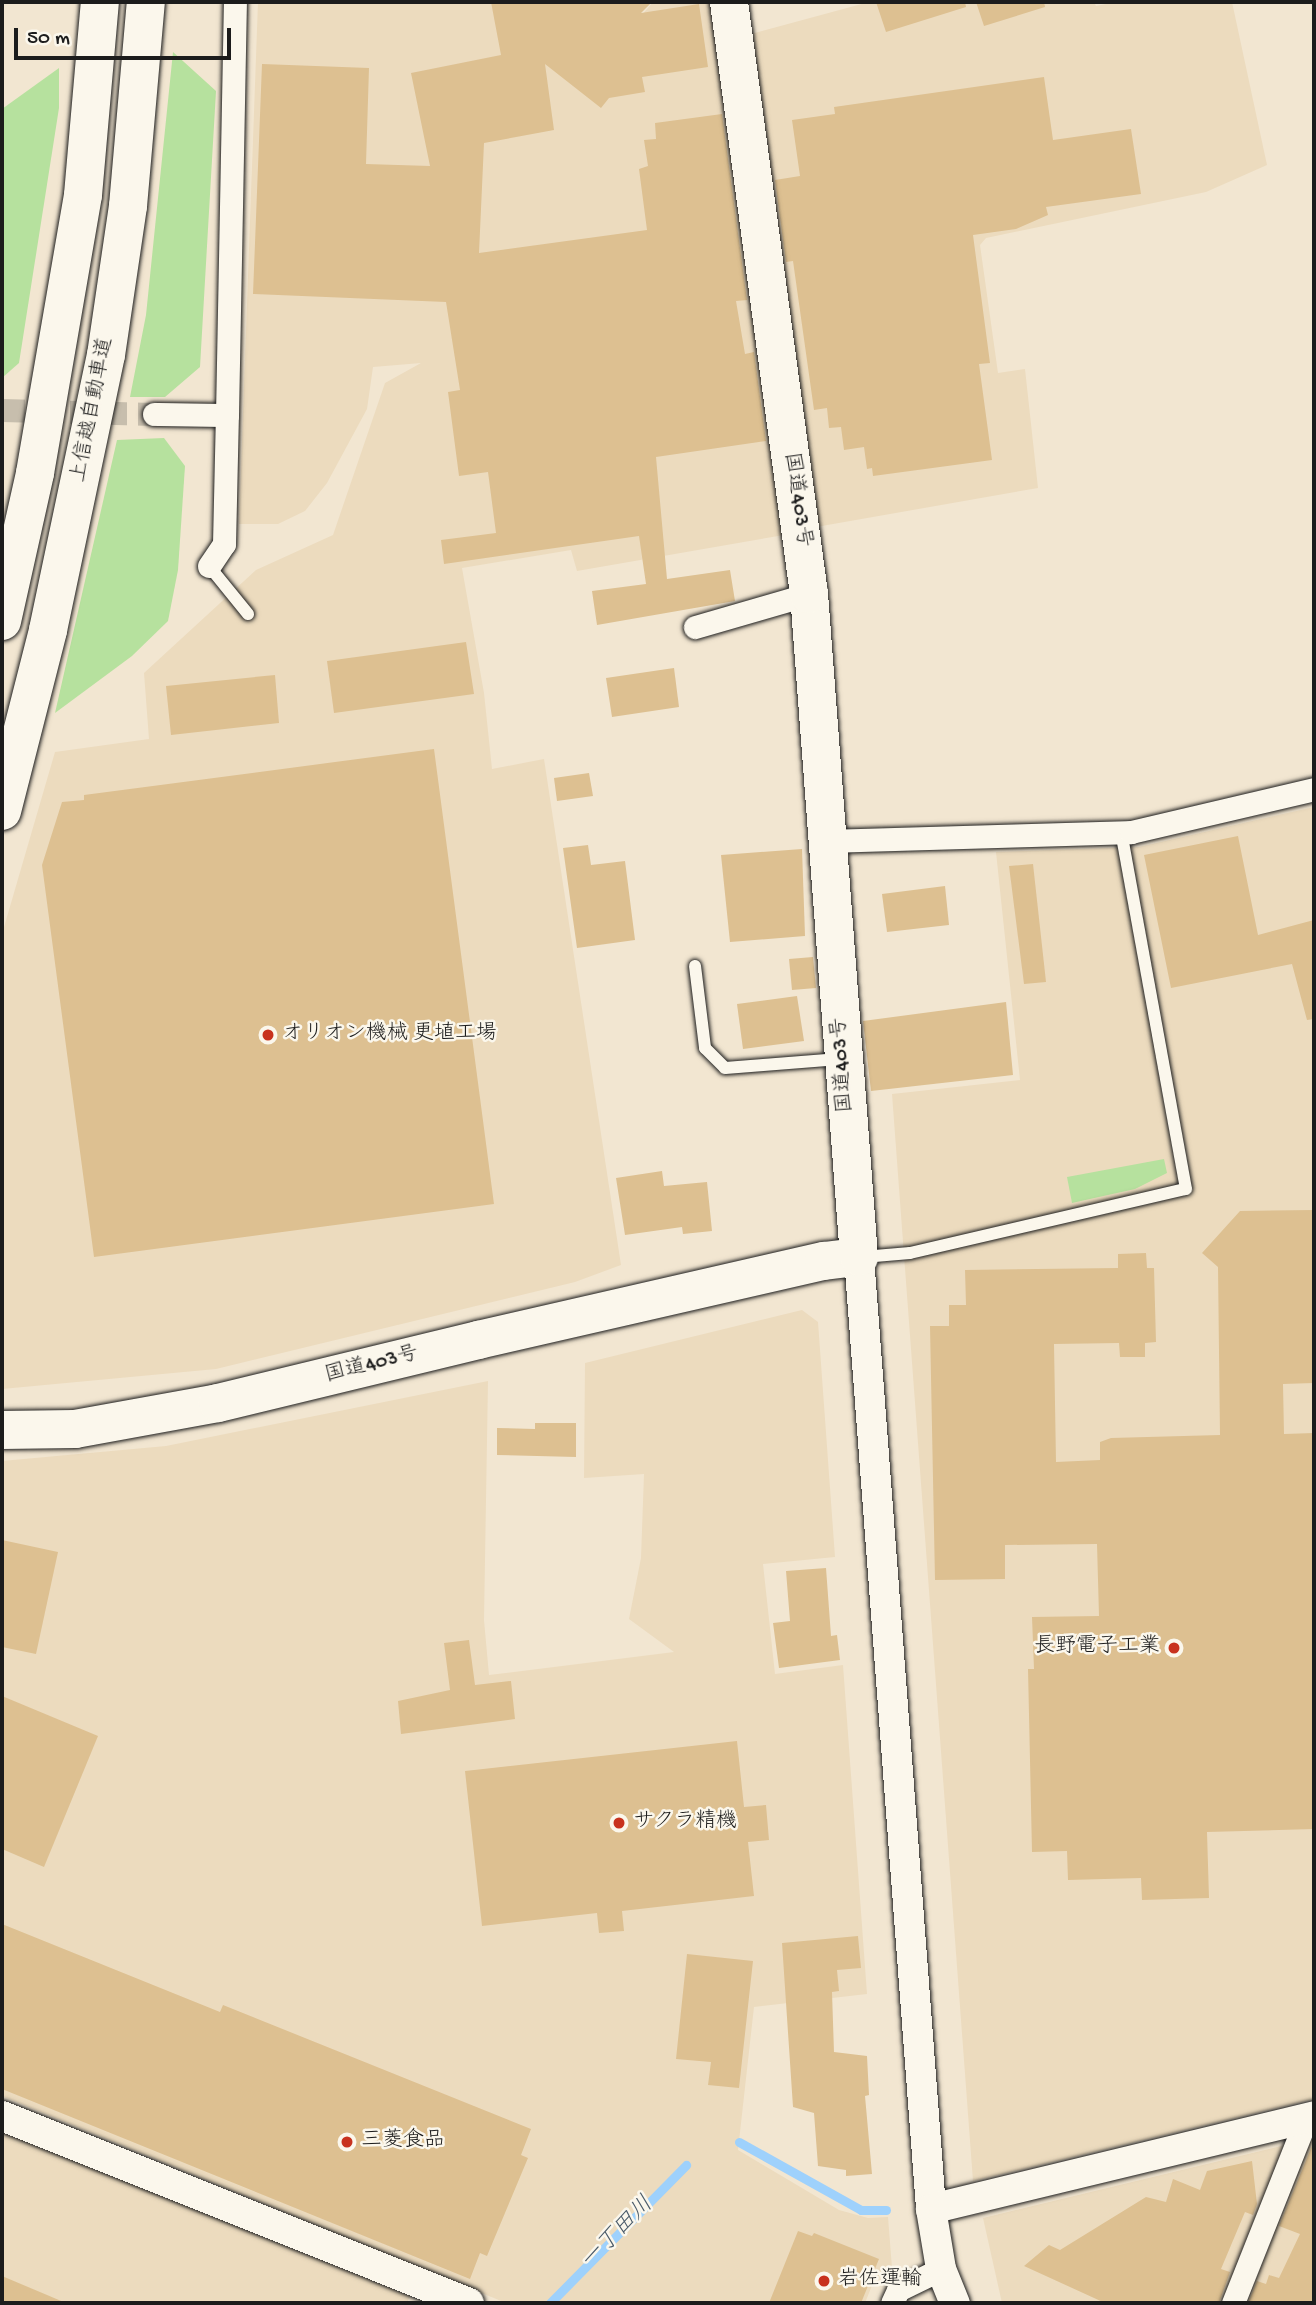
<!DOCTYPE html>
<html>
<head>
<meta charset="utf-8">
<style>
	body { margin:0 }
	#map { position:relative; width:1316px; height:2305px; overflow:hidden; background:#f2e6d1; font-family:"Gochi Hand","Klee One",sans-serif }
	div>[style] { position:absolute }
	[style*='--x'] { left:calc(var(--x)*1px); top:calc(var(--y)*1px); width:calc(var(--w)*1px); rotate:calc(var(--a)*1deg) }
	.built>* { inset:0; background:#ecdbbe }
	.green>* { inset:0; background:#b6e19e }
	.stream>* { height:9px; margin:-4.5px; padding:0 4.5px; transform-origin:4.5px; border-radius:4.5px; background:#9ed1fc }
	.building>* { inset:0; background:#ddc091 }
	.minor-tunnel>* { height:23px; margin-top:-11.5px; transform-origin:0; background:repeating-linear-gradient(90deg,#c7bead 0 23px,transparent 0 34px) }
	.roads { filter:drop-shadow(0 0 2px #1c1c1c) drop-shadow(0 0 2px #1c1c1c) }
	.service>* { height:12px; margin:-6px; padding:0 6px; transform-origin:6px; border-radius:6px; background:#fbf7ec }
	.minor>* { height:23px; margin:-11.5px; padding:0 11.5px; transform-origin:11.5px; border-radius:11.5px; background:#fbf7ec }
	.tertiary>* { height:30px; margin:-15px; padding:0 15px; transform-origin:15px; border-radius:15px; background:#fbf7ec }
	.trunk>* { height:38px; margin:-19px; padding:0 19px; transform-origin:19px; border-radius:19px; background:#fbf7ec }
	.motorway>* { height:38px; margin:-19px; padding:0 19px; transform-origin:19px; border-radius:19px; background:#fbf7ec }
	.dots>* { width:19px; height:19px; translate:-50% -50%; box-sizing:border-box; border:4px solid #fbf7ec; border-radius:50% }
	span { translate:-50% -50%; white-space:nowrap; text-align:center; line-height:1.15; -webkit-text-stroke:5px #fbf7ec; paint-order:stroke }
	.street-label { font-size:21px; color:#1c1c1c }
	.poi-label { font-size:21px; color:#1c1c1c }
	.left { translate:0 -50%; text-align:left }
	.right { translate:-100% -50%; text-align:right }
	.water-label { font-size:23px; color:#4a5b6a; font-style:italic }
	.frame { position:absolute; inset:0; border:4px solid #1c1c1c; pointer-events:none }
	.scale { position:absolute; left:14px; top:28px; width:217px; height:32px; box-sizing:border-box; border:4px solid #1c1c1c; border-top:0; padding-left:9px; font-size:21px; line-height:24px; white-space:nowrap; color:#1c1c1c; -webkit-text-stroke:5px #fbf7ec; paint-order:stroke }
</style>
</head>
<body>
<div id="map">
	<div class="built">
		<i style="clip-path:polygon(258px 2px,588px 2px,592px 19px,629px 30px,653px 2px,717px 2px,784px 535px,577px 571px,571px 550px,462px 568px,484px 693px,492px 769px,544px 759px,621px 1265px,575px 1282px,216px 1369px,2px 1389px,2px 934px,55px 752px,149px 739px,144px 673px,256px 570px,333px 535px,385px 383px,421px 363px,373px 367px,367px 409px,327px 483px,305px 511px,278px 524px,239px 524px)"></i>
		<i style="clip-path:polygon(869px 2px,1094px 2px,1096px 6px,1116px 2px,1232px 2px,1267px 165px,1206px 192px,986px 238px,980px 245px,998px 373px,1025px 369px,1038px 488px,816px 527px,747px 35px)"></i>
		<i style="clip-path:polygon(1314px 807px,1314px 2099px,973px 2181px,892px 1094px,1020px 1080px,996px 852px,1139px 847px)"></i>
		<i style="clip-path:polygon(802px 1310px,818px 1322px,835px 1557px,763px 1564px,775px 1674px,843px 1665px,867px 1994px,754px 2007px,738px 2150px,839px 2210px,868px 2218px,888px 2217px,892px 2268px,875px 2278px,865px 2303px,506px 2303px,2px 2096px,2px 1461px,166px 1446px,488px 1381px,484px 1620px,489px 1675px,674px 1652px,629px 1619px,641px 1558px,644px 1474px,584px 1478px,585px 1363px)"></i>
		<i style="clip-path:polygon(2px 2132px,410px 2296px,407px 2303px,2px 2303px)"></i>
		<i style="clip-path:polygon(1314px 2138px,1314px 2303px,1002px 2303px,983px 2218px)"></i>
	</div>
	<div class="green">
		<i style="clip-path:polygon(173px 52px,216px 91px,200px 367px,165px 397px,130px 397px,146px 315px)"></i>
		<i style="clip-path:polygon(59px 68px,59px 108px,19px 363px,2px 378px,2px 109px)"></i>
		<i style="clip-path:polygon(164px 438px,185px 466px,178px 570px,168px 621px,132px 656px,55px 713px,117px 440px)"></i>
		<i style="clip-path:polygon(1164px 1159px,1167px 1173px,1135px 1189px,1072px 1203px,1067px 1177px)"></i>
	</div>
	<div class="stream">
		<i style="--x:739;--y:2142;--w:140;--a:29.1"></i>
		<i style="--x:861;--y:2210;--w:25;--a:0"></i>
		<i style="--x:550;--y:2303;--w:194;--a:-45.4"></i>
	</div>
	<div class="building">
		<i style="clip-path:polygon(491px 2px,652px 2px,641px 13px,699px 4px,708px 67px,642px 77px,645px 92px,609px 98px,601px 108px,545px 64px,554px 130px,484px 143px,479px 253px,647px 230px,639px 169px,648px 166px,644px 140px,656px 139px,655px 123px,722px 114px,747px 300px,736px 301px,745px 354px,754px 352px,766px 441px,656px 457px,667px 579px,730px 570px,735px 601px,597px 625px,592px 591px,646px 584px,639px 536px,444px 564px,441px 540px,496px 533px,488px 472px,459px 476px,448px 392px,460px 390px,446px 302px,253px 294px,262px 64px,369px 68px,366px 164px,430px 166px,411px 73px,501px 55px)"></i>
		<i style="clip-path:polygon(876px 2px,965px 2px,966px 7px,886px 32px)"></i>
		<i style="clip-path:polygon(976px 2px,1044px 2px,1045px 7px,984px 26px)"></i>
		<i style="clip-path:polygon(1044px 77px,1053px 140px,1131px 129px,1141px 194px,1046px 207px,1048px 215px,1016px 229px,973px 235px,990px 363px,979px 364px,992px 460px,873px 476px,872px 468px,867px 469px,864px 447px,844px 450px,841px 427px,829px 428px,827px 408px,814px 410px,793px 261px,786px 262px,775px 180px,800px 176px,792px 120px,835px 114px,834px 107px)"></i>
		<i style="clip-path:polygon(466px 642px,474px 694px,334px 713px,327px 661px)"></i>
		<i style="clip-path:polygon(674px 668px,679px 707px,612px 717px,606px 678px)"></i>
		<i style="clip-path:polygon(275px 675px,279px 723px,171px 735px,166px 686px)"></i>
		<i style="clip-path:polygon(434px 749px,494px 1204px,94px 1257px,42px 865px,62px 802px,84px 800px,84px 795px)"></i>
		<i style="clip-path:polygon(589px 773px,593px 796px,557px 801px,554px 778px)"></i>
		<i style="clip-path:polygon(1238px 836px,1258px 935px,1314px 920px,1314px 1019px,1307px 1020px,1292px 964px,1171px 988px,1144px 855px)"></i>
		<i style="clip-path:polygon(588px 845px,591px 865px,625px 861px,635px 940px,577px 948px,563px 848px)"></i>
		<i style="clip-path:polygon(802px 849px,805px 936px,730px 942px,721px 855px)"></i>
		<i style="clip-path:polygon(1033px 864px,1046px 982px,1024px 984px,1009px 866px)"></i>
		<i style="clip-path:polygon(945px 886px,949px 925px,887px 932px,882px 894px)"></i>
		<i style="clip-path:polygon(813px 957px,816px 988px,792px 990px,789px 959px)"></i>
		<i style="clip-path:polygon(797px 996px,804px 1041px,743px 1049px,737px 1004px)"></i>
		<i style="clip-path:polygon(1006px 1002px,1013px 1075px,871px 1091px,863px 1021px)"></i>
		<i style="clip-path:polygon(662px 1171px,664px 1186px,707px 1182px,712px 1231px,683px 1234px,682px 1227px,625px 1235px,616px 1178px)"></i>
		<i style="clip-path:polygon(1314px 1210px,1314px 1383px,1283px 1384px,1284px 1434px,1314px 1433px,1314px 1829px,1207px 1832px,1209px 1898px,1142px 1900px,1141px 1878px,1068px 1880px,1067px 1851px,1032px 1852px,1028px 1669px,1034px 1669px,1032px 1617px,1099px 1616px,1097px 1544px,1005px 1545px,1005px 1579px,935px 1580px,930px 1326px,949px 1326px,949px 1305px,966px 1305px,965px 1270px,1118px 1268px,1118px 1254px,1146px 1253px,1147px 1268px,1154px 1268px,1156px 1342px,1145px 1343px,1145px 1357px,1120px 1357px,1119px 1343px,1054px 1344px,1056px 1462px,1100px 1460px,1100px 1442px,1111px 1438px,1220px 1435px,1218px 1267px,1202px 1253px,1240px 1211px)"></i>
		<i style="clip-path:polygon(535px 1423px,576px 1423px,576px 1457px,497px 1455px,497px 1428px,535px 1429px)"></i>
		<i style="clip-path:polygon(2px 1540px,58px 1552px,36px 1654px,2px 1647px)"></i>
		<i style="clip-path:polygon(826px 1568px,831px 1636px,837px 1635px,840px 1660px,779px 1668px,773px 1623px,790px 1621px,786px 1571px)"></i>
		<i style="clip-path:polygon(469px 1640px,475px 1685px,511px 1681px,515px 1719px,401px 1734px,398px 1701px,450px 1690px,444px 1643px)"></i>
		<i style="clip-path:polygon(2px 1696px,98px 1736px,44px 1867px,2px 1849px)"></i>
		<i style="clip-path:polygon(737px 1741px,744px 1807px,766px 1805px,769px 1840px,748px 1842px,754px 1896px,622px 1911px,624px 1931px,599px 1933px,597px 1913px,482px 1926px,465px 1771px)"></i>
		<i style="clip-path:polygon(2px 1924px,220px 2012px,223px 2005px,531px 2129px,521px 2155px,528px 2158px,487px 2256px,480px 2253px,470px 2279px,2px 2089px)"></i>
		<i style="clip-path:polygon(858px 1936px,861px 1968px,837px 1970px,839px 1991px,832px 1992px,834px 2052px,867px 2056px,869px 2095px,865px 2096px,872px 2174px,846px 2176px,846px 2170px,818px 2166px,814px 2113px,793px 2107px,782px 1943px)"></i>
		<i style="clip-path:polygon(687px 1954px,753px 1961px,739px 2088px,708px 2085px,711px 2062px,676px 2059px)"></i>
		<i style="clip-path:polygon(1314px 2141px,1314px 2303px,1248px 2303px,1257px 2281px,1266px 2284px,1269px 2275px,1279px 2278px,1300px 2234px,1279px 2226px)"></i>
		<i style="clip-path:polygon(1252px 2161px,1257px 2204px,1253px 2215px,1245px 2212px,1221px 2269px,1230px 2272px,1219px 2303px,1105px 2303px,1024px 2266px,1049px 2245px,1060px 2250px,1146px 2197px,1166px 2202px,1173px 2179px,1200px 2190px,1207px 2171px)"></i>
		<i style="clip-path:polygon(798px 2231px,812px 2236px,814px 2233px,879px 2259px,861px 2303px,769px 2303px)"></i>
		<i style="clip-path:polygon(2px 2276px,66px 2303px,2px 2303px)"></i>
	</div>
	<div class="minor-tunnel">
		<i style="--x:2;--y:410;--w:152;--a:1.5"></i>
	</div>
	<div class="roads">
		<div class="service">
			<i style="--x:209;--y:566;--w:62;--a:50.9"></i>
			<i style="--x:695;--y:966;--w:83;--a:83"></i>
			<i style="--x:705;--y:1048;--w:28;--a:45"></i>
			<i style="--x:725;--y:1068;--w:115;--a:-4.5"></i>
			<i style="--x:863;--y:1257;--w:47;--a:-4.9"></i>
			<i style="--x:910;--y:1253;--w:283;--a:-13.1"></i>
			<i style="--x:1186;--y:1189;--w:363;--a:-100.3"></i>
		</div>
		<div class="minor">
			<i style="--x:154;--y:414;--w:73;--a:0.8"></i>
			<i style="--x:227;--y:415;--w:413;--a:-88.9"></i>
			<i style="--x:209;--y:566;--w:27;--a:-56"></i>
			<i style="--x:224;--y:544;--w:129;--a:-88.7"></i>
			<i style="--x:695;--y:627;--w:119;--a:-16.1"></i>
			<i style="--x:829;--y:841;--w:302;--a:-1.7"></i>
			<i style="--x:1131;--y:832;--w:188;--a:-13.2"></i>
			<i style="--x:892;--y:2303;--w:14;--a:-65"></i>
			<i style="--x:898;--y:2290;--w:48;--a:-26"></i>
			<i style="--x:1233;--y:2303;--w:200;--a:-68.3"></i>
		</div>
		<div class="tertiary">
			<i style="--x:859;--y:1257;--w:955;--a:85.67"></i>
			<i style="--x:931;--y:2209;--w:61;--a:80.5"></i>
			<i style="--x:941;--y:2269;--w:37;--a:68"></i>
			<i style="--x:2;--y:2116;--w:503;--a:21.82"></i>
			<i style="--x:931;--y:2209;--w:394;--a:-13.6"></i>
		</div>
		<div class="trunk">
			<i style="--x:2;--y:1430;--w:73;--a:-0.8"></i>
			<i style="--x:75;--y:1429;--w:145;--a:-10.3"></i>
			<i style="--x:218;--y:1403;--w:268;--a:-13.6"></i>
			<i style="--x:478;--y:1340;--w:355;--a:-12.9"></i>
			<i style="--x:824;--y:1261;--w:35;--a:-7"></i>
			<i style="--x:859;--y:1257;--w:665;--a:-94.31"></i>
			<i style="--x:809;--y:594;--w:597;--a:-97.7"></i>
		</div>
		<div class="motorway">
			<i style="--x:2;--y:621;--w:152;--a:-77.4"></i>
			<i style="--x:35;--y:473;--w:282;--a:-80.2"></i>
			<i style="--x:83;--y:195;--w:194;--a:-85"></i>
			<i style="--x:2;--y:811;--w:187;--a:-75.7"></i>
			<i style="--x:48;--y:630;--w:281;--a:-78.1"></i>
			<i style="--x:106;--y:355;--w:151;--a:-81.6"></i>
			<i style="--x:128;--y:206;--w:205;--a:-85"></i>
		</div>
	</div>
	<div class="dots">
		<i style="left:268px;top:1035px;background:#c8321e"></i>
		<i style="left:1174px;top:1648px;background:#c8321e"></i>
		<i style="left:619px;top:1823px;background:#c8321e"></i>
		<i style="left:347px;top:2142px;background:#c8321e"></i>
		<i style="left:824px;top:2281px;background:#c8321e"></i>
	</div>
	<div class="street-label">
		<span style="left:94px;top:410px;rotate:-79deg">上信越自動車道</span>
		<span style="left:796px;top:500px;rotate:82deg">国道403号</span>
		<span style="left:844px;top:1065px;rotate:-94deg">国道403号</span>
		<span style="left:372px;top:1366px;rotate:-14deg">国道403号</span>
	</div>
	<div class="poi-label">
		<span class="left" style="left:282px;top:1035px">オリオン機械 更埴工場</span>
		<span class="right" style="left:1160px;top:1648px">長野電子工業</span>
		<span class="left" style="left:633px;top:1823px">サクラ精機</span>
		<span class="left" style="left:361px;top:2142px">三菱食品</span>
		<span class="left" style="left:838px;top:2281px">岩佐運輸</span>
	</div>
	<div class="water-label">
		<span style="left:618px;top:2234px;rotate:-45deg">一丁田川</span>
	</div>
	<div class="frame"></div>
	<div class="scale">50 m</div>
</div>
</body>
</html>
